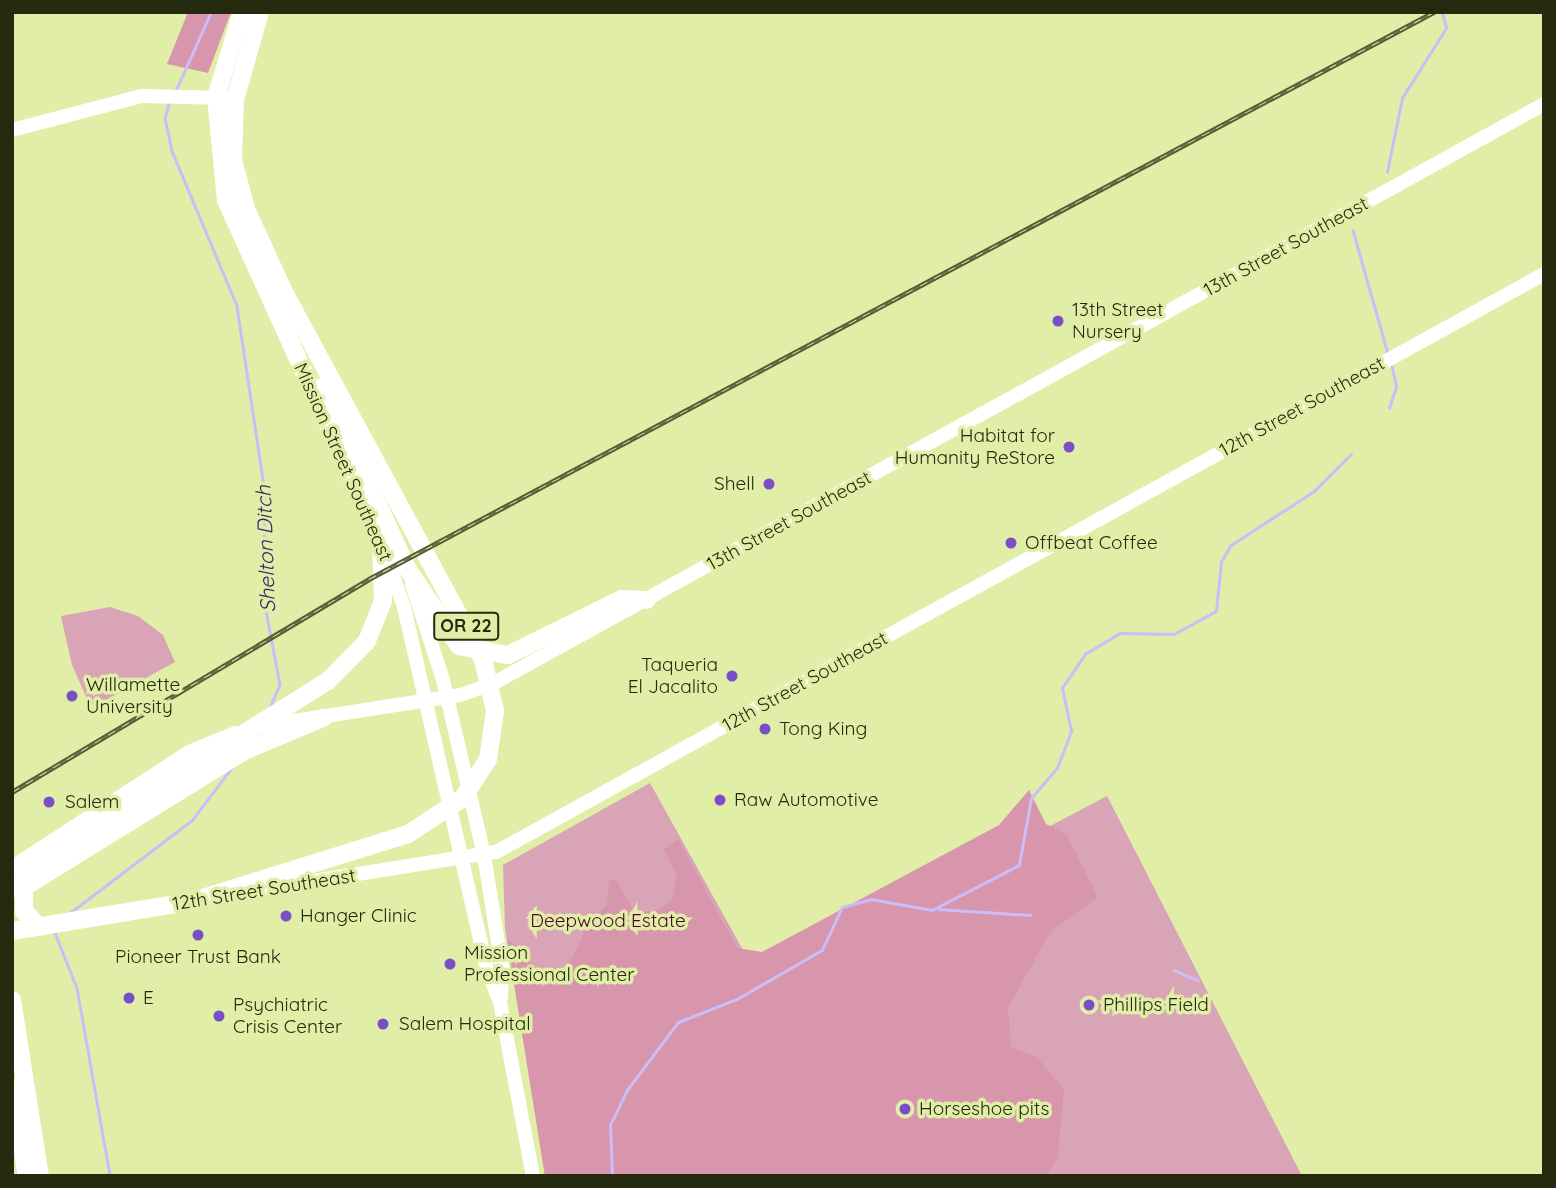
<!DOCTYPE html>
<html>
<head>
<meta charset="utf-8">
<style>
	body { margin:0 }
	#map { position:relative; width:1556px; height:1188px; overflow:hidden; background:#e1eea7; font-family:Quicksand,sans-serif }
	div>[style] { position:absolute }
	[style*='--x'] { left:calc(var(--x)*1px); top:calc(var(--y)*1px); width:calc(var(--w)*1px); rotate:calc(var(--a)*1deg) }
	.green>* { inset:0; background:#d8a4b6 }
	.forest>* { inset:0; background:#d896ad }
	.stream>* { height:2.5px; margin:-1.25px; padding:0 1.25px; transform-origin:1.25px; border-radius:1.25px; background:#ccbdf8 }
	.major>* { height:14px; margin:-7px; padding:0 7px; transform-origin:7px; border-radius:7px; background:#fff }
	.highway>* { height:18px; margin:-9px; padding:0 9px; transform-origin:9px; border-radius:9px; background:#fff }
	.rail>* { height:5px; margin-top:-2.5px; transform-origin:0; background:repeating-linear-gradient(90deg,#e1eea7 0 8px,#555b34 0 16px); box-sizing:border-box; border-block:2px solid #555b34 }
	.dots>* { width:19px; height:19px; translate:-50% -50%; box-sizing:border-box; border:4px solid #e1eea7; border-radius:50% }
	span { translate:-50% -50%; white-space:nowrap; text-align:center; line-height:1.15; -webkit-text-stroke:7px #e1eea7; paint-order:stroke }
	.shield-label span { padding:2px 5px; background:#e1eea7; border:2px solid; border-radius:5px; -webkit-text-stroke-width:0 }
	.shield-label { font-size:18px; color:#25290d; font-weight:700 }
	.street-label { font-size:19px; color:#25290d }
	.poi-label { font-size:19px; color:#25290d }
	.left { translate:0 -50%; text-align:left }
	.right { translate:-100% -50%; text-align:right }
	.park-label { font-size:19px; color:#51022b }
	.water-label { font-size:21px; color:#3f266a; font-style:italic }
	.frame { position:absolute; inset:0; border:14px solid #25290d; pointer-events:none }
</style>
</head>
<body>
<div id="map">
	<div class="green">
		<i style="clip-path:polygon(110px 607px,138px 616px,163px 635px,175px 662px,97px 705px,89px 703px,72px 665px,61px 616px)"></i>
		<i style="clip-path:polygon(650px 783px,748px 959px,1033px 835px,1107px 796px,1302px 1176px,545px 1176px,505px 928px,503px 865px)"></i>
	</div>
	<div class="forest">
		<i style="clip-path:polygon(188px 12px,231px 12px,208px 73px,167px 64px)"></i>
		<i style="clip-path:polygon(1029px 790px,1046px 824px,1067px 835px,1098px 897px,1050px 932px,1008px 1008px,1011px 1048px,1037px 1057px,1064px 1090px,1058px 1157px,1047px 1176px,545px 1176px,507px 939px,526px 951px,536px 980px,558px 986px,592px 918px,607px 905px,609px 880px,616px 879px,634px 912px,656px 911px,672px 900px,677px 876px,664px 849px,678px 839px,737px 948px,762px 952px,999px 825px)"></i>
	</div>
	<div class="stream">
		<i style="--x:175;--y:92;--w:88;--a:-65.8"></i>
		<i style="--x:170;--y:101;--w:18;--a:106"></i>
		<i style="--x:165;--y:118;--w:34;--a:78"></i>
		<i style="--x:172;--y:151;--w:168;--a:67.2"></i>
		<i style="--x:237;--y:306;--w:190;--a:81.5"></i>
		<i style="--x:265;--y:494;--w:106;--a:90.5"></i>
		<i style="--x:264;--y:600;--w:86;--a:79.3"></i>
		<i style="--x:280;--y:685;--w:24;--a:114"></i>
		<i style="--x:1387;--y:172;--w:76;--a:-78.5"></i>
		<i style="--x:1402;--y:98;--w:83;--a:-57.8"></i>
		<i style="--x:1446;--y:28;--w:16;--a:-104"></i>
		<i style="--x:1353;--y:230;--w:129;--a:74.2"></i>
		<i style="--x:1389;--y:408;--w:23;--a:-72"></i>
		<i style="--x:1396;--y:386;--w:23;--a:-103"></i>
		<i style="--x:938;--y:909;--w:92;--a:3.7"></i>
		<i style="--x:67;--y:915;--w:157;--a:-37.2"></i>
		<i style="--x:192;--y:820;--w:68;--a:-52.8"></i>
		<i style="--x:54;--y:930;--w:62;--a:68.4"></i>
		<i style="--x:77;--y:988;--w:191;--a:80"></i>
		<i style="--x:1174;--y:970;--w:26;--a:23"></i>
		<i style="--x:612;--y:1176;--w:51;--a:-92.2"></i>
		<i style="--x:610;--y:1125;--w:39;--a:-64"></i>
		<i style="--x:627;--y:1090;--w:85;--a:-53.1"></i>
		<i style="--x:678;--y:1022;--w:63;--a:-21.3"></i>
		<i style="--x:737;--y:999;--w:98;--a:-30"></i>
		<i style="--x:822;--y:950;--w:47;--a:-65.1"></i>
		<i style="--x:842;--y:907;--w:30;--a:-15"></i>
		<i style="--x:871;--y:899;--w:62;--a:10.2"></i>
		<i style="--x:932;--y:910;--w:98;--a:-27.3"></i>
		<i style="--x:1019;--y:865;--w:68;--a:-79.8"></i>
		<i style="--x:1031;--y:798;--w:40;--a:-49"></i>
		<i style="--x:1057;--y:768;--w:40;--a:-69"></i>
		<i style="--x:1071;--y:731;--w:44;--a:-101.8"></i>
		<i style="--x:1062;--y:688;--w:41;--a:-55.9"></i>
		<i style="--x:1085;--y:654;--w:41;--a:-31"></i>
		<i style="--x:1120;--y:633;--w:54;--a:1.1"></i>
		<i style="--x:1174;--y:634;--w:48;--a:-28.7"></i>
		<i style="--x:1216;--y:611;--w:49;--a:-84.2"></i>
		<i style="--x:1221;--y:562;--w:20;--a:-60"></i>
		<i style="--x:1231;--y:545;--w:99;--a:-33"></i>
		<i style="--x:1314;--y:491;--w:52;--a:-45"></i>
	</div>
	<div class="major">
		<i style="--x:12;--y:130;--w:134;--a:-14.7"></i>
		<i style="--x:142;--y:96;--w:84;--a:1.4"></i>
		<i style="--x:384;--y:550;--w:60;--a:70.7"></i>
		<i style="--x:404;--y:607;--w:372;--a:77.1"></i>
		<i style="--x:487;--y:970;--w:35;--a:68"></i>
		<i style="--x:500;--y:1002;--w:177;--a:79.3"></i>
		<i style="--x:412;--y:584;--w:101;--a:72.1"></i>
		<i style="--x:443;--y:680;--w:180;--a:76.8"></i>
		<i style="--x:484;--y:855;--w:113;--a:80.9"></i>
		<i style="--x:502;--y:967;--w:30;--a:92"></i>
		<i style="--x:262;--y:726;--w:200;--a:-8.9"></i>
		<i style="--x:460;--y:695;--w:36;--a:-19"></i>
		<i style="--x:494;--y:683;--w:1199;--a:-28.87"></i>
		<i style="--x:12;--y:867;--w:211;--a:-33"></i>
		<i style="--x:189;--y:752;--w:50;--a:-22.4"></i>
		<i style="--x:239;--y:893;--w:260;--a:-9.1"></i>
		<i style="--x:496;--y:852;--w:1197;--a:-28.88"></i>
	</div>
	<div class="highway">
		<i style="--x:260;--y:12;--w:91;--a:105.9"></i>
		<i style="--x:235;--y:100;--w:60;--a:91.9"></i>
		<i style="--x:233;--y:160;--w:51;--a:75.1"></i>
		<i style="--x:246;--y:209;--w:106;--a:65.4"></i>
		<i style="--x:324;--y:386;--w:200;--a:65.5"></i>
		<i style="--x:407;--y:568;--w:94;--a:56.3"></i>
		<i style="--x:459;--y:646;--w:50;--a:10.4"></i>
		<i style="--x:508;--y:655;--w:127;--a:-26.2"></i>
		<i style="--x:622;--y:599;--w:25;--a:2"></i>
		<i style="--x:29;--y:884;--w:253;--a:-31.7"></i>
		<i style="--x:244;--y:751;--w:86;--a:-22.7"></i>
		<i style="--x:24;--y:888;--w:23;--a:90"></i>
		<i style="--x:24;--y:911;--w:22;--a:47"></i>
		<i style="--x:12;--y:889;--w:43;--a:-44.1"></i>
		<i style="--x:43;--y:859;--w:336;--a:-32"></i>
		<i style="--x:328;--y:681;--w:56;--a:-45.7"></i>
		<i style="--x:367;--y:641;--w:43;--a:-68.2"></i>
		<i style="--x:383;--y:601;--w:59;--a:-91.9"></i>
		<i style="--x:381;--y:542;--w:375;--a:-114.4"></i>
		<i style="--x:226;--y:201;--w:104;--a:-95.5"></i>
		<i style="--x:216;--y:97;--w:89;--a:-73"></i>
		<i style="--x:12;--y:931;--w:183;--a:-9.4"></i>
		<i style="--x:193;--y:901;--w:225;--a:-17.3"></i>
		<i style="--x:408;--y:834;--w:66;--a:-33.2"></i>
		<i style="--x:463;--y:798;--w:46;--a:-57.3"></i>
		<i style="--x:488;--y:759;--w:49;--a:-81.7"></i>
		<i style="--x:495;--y:711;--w:52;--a:-103.2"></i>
		<i style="--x:483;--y:660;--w:416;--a:-118.4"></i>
		<i style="--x:12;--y:1000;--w:178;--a:81"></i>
		<i style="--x:12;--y:1087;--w:90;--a:80.4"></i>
	</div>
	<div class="rail">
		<i style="--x:12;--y:792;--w:416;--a:-30.8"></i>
		<i style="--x:369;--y:579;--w:1207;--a:-28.03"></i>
	</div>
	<div class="dots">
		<i style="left:1058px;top:321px;background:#7a4ec6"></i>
		<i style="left:1069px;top:447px;background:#7a4ec6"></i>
		<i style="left:769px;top:484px;background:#7a4ec6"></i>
		<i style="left:1011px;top:543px;background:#7a4ec6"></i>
		<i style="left:732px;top:676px;background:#7a4ec6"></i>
		<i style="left:72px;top:696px;background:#7a4ec6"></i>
		<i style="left:765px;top:729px;background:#7a4ec6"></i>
		<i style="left:720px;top:800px;background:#7a4ec6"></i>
		<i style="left:49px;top:802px;background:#7a4ec6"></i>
		<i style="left:286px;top:916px;background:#7a4ec6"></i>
		<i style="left:198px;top:935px;background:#7a4ec6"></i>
		<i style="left:450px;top:964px;background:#7a4ec6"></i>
		<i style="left:129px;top:998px;background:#7a4ec6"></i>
		<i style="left:1089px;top:1005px;background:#7a4ec6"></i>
		<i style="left:219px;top:1016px;background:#7a4ec6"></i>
		<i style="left:383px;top:1024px;background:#7a4ec6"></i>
		<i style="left:905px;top:1109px;background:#7a4ec6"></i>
	</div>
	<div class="shield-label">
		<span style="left:466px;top:626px">OR 22</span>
	</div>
	<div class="street-label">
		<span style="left:1286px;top:247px;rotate:-29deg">13th Street Southeast</span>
		<span style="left:1302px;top:407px;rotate:-29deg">12th Street Southeast</span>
		<span style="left:343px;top:462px;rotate:66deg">Mission Street Southeast</span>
		<span style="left:789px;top:521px;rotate:-29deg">13th Street Southeast</span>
		<span style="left:805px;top:682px;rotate:-29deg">12th Street Southeast</span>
		<span style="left:264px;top:890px;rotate:-9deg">12th Street Southeast</span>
	</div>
	<div class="poi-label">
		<span class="left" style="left:1072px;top:321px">13th Street<br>Nursery</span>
		<span class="right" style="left:1055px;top:447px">Habitat for<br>Humanity ReStore</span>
		<span class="right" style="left:755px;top:484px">Shell</span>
		<span class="left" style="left:1025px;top:543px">Offbeat Coffee</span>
		<span class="right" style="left:718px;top:676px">Taqueria<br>El Jacalito</span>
		<span class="left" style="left:86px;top:696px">Willamette<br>University</span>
		<span class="left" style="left:779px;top:729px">Tong King</span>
		<span class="left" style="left:734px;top:800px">Raw Automotive</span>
		<span class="left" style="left:65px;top:802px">Salem</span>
		<span class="left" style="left:300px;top:916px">Hanger Clinic</span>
		<span class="left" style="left:464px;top:964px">Mission<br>Professional Center</span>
		<span style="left:198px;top:957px">Pioneer Trust Bank</span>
		<span class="left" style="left:143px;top:998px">E</span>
		<span class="left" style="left:233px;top:1016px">Psychiatric<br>Crisis Center</span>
		<span class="left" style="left:1103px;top:1005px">Phillips Field</span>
		<span class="left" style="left:399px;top:1024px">Salem Hospital</span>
		<span class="left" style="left:919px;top:1109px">Horseshoe pits</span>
	</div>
	<div class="park-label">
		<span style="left:608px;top:921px">Deepwood Estate</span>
	</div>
	<div class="water-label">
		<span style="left:265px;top:549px;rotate:-92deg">Shelton Ditch</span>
	</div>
	<div class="frame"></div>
</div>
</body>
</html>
